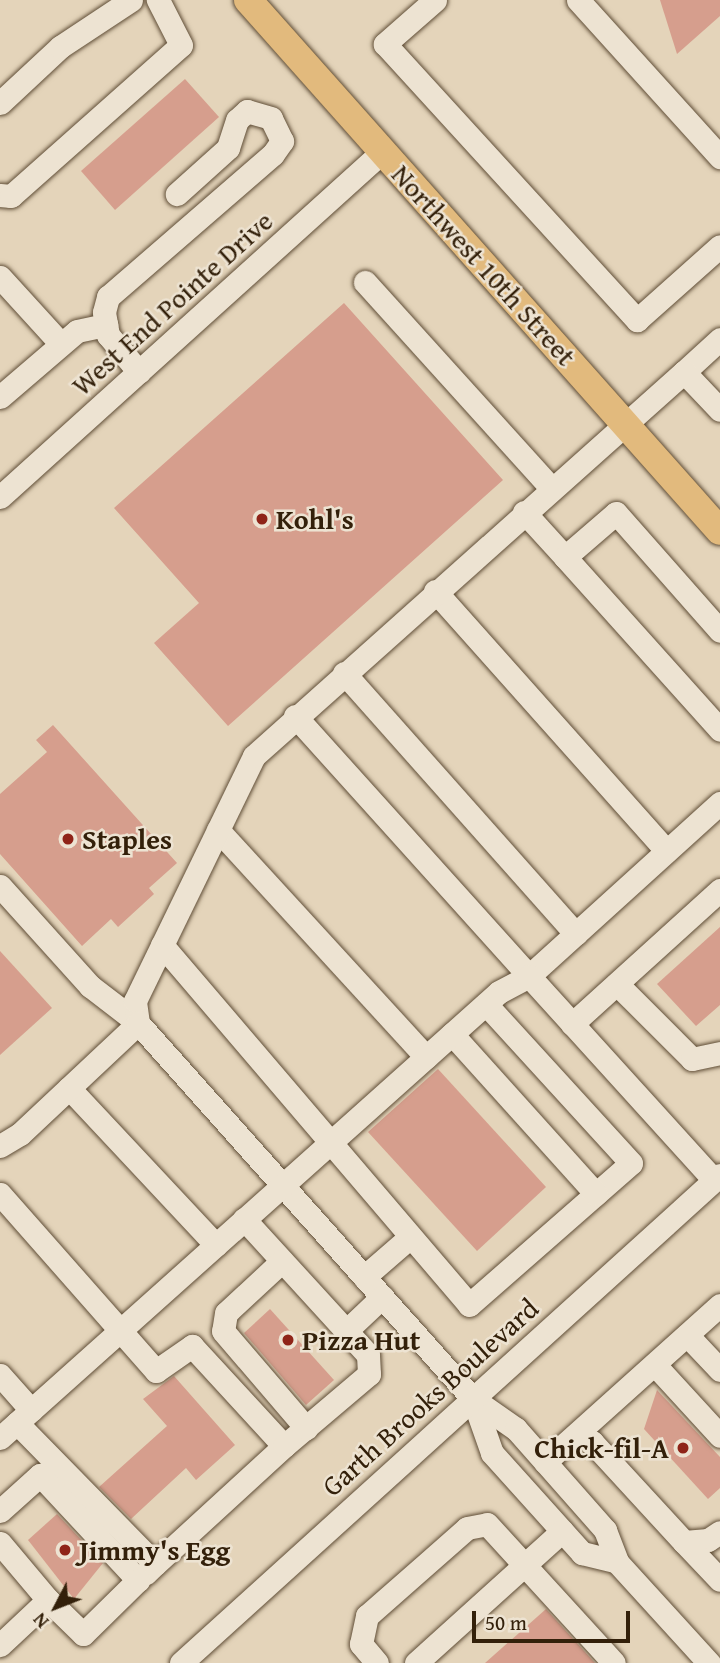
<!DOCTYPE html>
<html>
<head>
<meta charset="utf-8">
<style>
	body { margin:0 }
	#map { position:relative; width:720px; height:1663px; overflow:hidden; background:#e4d4ba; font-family:"Gentium Book Plus",serif }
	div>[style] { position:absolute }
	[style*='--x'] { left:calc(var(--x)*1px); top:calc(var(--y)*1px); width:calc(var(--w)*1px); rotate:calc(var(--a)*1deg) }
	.building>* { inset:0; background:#d69e8d }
	.roads { filter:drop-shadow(0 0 2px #5f4d36) drop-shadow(0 0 2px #5f4d36) }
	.minor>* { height:23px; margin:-11.5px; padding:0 11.5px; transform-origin:11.5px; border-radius:11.5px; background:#ede3d2 }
	.major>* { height:28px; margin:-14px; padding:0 14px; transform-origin:14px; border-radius:14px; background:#e2ba7d }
	.dots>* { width:19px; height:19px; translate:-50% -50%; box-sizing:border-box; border:4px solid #ede3d2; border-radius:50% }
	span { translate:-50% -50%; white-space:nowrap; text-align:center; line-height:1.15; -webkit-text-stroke:5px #ede3d2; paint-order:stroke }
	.street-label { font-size:28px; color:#33200a }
	.poi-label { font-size:28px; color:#33200a; font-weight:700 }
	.left { translate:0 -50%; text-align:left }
	.right { translate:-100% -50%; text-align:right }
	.north { position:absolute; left:21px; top:1572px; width:70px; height:70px; -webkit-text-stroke:5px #ede3d2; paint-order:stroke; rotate:228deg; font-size:19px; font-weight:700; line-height:28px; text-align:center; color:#33200a }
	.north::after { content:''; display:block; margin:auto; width:24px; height:32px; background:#33200a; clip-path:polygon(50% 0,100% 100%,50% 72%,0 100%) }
	.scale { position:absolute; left:472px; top:1611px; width:158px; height:32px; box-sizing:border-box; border:4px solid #33200a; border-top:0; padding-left:9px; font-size:21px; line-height:24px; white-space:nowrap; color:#33200a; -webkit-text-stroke:5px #ede3d2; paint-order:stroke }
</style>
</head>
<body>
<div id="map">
	<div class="building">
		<i style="clip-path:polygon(660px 0,720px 0,720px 16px,677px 54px)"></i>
		<i style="clip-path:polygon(185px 79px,219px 117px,115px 210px,81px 171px)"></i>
		<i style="clip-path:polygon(344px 303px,503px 480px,228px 726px,154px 643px,199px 603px,114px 508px)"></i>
		<i style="clip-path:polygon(53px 725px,177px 863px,149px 888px,154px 894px,118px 927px,111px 919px,82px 946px,0 854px,0 794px,47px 752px,36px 740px)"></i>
		<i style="clip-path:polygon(720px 927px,720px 1005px,696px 1026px,657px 984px)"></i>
		<i style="clip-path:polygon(0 951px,52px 1008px,0 1055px)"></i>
		<i style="clip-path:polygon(438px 1069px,546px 1187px,477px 1251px,368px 1132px)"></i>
		<i style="clip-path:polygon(270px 1309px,334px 1380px,306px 1405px,244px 1333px)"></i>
		<i style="clip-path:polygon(174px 1376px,235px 1445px,196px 1480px,186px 1468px,131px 1519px,99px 1487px,167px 1426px,143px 1399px)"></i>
		<i style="clip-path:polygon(657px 1390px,720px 1457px,720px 1488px,708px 1499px,644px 1429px)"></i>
		<i style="clip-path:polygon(57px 1514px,103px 1563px,74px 1599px,28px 1540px)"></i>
		<i style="clip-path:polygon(546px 1609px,595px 1663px,485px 1663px)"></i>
	</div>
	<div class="roads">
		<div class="minor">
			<i style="--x:435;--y:0;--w:67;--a:138.7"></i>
			<i style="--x:385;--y:44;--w:374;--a:47.6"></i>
			<i style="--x:637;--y:320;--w:111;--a:-41.7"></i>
			<i style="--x:578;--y:0;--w:212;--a:47.9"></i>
			<i style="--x:0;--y:103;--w:82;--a:-43"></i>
			<i style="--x:60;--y:47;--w:85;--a:-33.5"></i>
			<i style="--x:0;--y:195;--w:11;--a:5"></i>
			<i style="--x:11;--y:196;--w:227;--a:-41.6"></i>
			<i style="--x:181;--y:45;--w:51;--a:-117.1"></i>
			<i style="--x:0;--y:277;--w:89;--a:47.7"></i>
			<i style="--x:365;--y:282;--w:279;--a:47.9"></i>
			<i style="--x:139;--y:372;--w:48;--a:-130"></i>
			<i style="--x:108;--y:335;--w:23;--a:-100"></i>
			<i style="--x:104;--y:312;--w:16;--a:-75"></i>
			<i style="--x:108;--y:297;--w:218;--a:-40.9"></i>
			<i style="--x:273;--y:154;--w:16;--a:-55"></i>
			<i style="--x:282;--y:141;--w:25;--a:-116"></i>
			<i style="--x:271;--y:118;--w:25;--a:-164"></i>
			<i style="--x:247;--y:111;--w:13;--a:138"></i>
			<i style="--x:237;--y:120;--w:29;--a:108"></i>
			<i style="--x:228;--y:148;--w:69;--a:138"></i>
			<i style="--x:684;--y:372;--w:49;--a:-42.5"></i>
			<i style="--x:0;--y:397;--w:101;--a:-40.6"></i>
			<i style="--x:77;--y:331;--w:30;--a:-12"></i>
			<i style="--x:0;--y:497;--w:516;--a:-42.09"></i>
			<i style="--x:524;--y:512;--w:61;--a:47.7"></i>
			<i style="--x:565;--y:557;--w:67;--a:-40.8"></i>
			<i style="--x:616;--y:513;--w:157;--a:48.6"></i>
			<i style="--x:565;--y:557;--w:232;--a:48.1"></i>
			<i style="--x:435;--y:591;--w:348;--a:48.3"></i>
			<i style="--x:344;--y:673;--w:349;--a:48.4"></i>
			<i style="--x:295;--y:716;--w:350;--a:48"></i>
			<i style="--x:529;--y:976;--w:258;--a:-42.2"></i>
			<i style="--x:218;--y:830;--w:308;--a:47.5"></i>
			<i style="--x:0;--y:886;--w:135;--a:48"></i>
			<i style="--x:90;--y:986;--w:61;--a:37.6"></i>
			<i style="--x:162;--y:945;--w:473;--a:49.5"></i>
			<i style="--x:469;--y:1305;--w:215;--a:-41.2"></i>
			<i style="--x:631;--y:1163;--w:215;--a:-132.4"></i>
			<i style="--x:617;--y:984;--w:106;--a:45"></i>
			<i style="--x:692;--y:1059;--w:29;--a:-12"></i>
			<i style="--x:138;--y:1023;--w:22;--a:-98"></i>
			<i style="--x:135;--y:1001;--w:272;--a:-64.1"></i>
			<i style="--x:254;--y:756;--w:577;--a:-41.77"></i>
			<i style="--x:684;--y:372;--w:52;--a:46.5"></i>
			<i style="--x:572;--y:1024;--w:200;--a:-42.2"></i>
			<i style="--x:452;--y:1034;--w:215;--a:48"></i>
			<i style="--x:69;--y:1088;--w:215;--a:46.9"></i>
			<i style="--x:0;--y:1146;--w:23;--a:-31"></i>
			<i style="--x:20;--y:1134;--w:162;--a:-43.2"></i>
			<i style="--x:138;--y:1023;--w:504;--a:48.3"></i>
			<i style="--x:473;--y:1399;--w:52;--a:34.9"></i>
			<i style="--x:516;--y:1429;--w:135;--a:48.6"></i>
			<i style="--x:605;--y:1530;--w:34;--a:69"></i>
			<i style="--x:617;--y:1562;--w:137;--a:47.7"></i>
			<i style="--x:0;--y:1194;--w:236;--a:48.6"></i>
			<i style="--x:156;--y:1371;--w:44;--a:-34.8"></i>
			<i style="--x:192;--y:1346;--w:136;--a:47.4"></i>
			<i style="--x:284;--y:1446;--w:175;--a:137.5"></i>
			<i style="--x:244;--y:1219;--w:184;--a:47.6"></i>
			<i style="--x:368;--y:1355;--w:19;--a:87"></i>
			<i style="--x:369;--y:1374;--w:111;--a:139.7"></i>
			<i style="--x:282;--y:1261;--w:76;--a:137.1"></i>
			<i style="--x:226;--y:1313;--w:18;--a:99"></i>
			<i style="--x:223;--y:1331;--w:128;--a:49.4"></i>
			<i style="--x:364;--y:1277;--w:61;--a:-41"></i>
			<i style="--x:346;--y:1331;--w:50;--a:-43.4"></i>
			<i style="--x:687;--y:1335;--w:48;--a:46.7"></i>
			<i style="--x:655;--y:1365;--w:96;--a:47.5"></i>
			<i style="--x:0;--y:1375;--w:47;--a:48.5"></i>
			<i style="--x:473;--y:1399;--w:57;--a:70.6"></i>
			<i style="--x:492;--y:1453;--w:135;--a:48"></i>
			<i style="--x:582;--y:1553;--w:36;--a:14"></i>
			<i style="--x:17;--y:1423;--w:197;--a:45.6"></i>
			<i style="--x:155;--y:1564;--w:13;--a:135"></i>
			<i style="--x:577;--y:1435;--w:17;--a:25"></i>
			<i style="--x:592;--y:1442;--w:136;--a:47.4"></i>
			<i style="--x:684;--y:1542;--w:24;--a:-5"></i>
			<i style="--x:708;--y:1540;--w:14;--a:-34"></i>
			<i style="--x:0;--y:1438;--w:669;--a:-41.79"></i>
			<i style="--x:499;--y:992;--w:34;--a:-28"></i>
			<i style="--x:529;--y:976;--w:275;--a:47.8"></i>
			<i style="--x:545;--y:1462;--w:235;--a:-41.9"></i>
			<i style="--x:0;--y:1511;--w:54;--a:-42"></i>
			<i style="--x:40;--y:1475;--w:144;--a:47"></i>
			<i style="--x:138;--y:1580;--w:77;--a:135.5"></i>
			<i style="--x:83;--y:1634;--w:49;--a:-135.8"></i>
			<i style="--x:48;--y:1600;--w:66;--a:136.8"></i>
			<i style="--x:684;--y:1542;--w:52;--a:46.5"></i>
			<i style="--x:0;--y:1543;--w:75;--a:49.9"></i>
			<i style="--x:181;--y:1663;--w:727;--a:-42.16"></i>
			<i style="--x:377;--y:1663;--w:25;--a:-130"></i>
			<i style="--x:361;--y:1644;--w:29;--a:-78"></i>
			<i style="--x:367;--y:1616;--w:133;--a:-41.3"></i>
			<i style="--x:467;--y:1528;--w:20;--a:-11"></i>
			<i style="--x:487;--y:1524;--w:188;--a:47.6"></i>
			<i style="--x:416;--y:1663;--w:197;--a:-42.1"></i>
		</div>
		<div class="major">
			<i style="--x:248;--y:0;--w:710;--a:48.37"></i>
		</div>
	</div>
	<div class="dots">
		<i style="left:262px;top:519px;background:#8f2418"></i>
		<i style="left:68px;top:839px;background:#8f2418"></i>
		<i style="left:288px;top:1340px;background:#8f2418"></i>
		<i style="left:683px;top:1448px;background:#8f2418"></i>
		<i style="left:65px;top:1550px;background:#8f2418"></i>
	</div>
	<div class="street-label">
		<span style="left:484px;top:265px;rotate:48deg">Northwest 10th Street</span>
		<span style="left:172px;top:303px;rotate:-42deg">West End Pointe Drive</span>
		<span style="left:430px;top:1397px;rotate:-42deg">Garth Brooks Boulevard</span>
	</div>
	<div class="poi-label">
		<span class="left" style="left:276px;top:519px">Kohl's</span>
		<span class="left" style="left:82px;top:839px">Staples</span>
		<span class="left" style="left:302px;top:1340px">Pizza Hut</span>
		<span class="right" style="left:669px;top:1448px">Chick-fil-A</span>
		<span class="left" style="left:79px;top:1550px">Jimmy's Egg</span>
	</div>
	<div class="north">N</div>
	<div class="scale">50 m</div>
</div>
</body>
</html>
